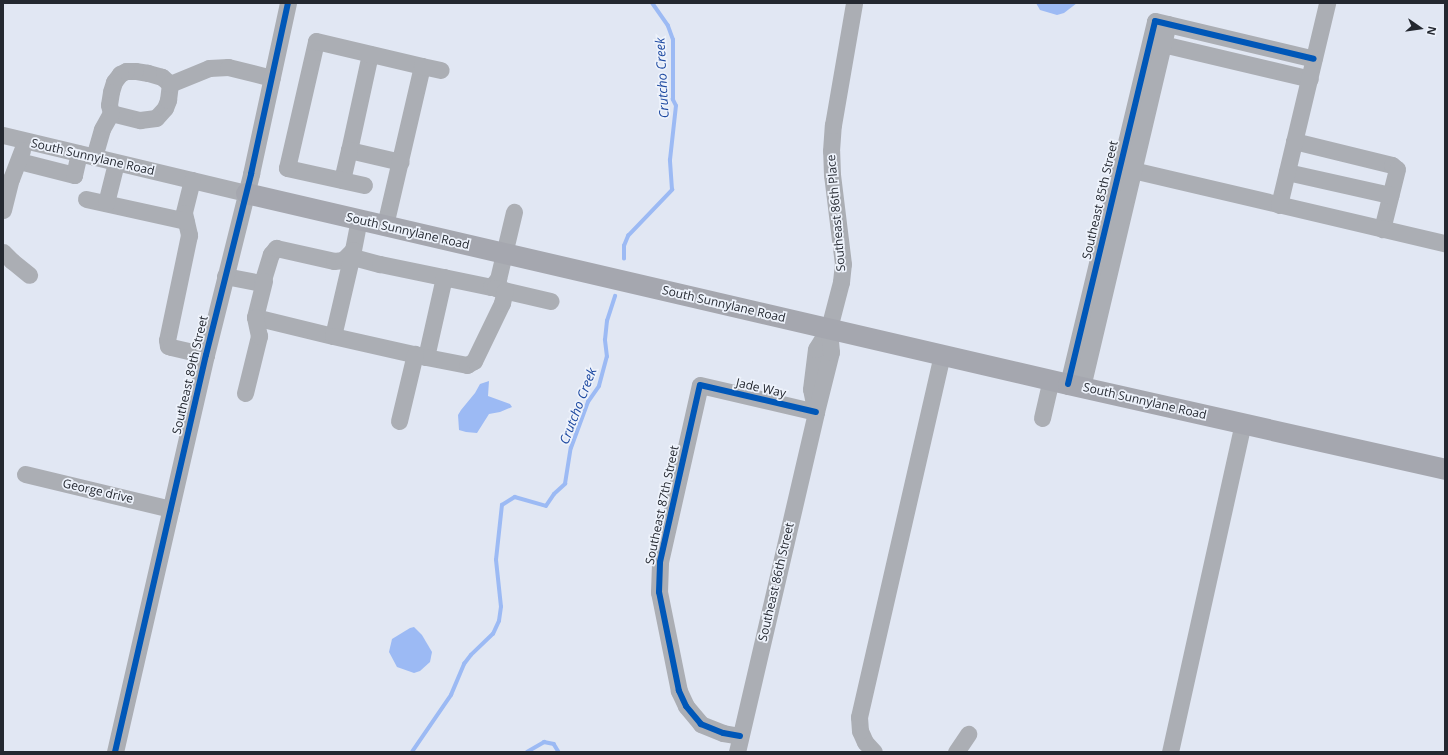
<!DOCTYPE html>
<html>
<head>
<meta charset="utf-8">
<style>
	body { margin:0 }
	#map { position:relative; width:1448px; height:755px; overflow:hidden; background:#e1e7f3; font-family:"Open Sans",sans-serif }
	div>[style] { position:absolute }
	[style*='--x'] { left:calc(var(--x)*1px); top:calc(var(--y)*1px); width:calc(var(--w)*1px); rotate:calc(var(--a)*1deg) }
	.water>* { inset:0; background:#9cbaf4 }
	.stream>* { height:3.5px; margin:-1.75px; padding:0 1.75px; transform-origin:1.75px; border-radius:1.75px; background:#9cbaf4 }
	.minor>* { height:17px; margin:-8.5px; padding:0 8.5px; transform-origin:8.5px; border-radius:8.5px; background:#abaeb4 }
	.major>* { height:21px; margin:-10.5px; padding:0 10.5px; transform-origin:10.5px; border-radius:10.5px; background:#a5a7af }
	.cycleway>* { height:6px; margin:-3px; padding:0 3px; transform-origin:3px; border-radius:3px; background:#0057b8 }
	span { translate:-50% -50%; white-space:nowrap; text-align:center; line-height:1.15; -webkit-text-stroke:3.5px #edf2fb; paint-order:stroke }
	.street-label { font-size:12px; color:#242830 }
	.water-label { font-size:13px; color:#1c48a0; font-style:italic }
	.frame { position:absolute; inset:0; border:4px solid #242830; pointer-events:none }
	.north { position:absolute; left:1400px; top:8px; width:40px; height:40px; -webkit-text-stroke:3px #edf2fb; paint-order:stroke; rotate:103deg; font-size:11px; font-weight:700; line-height:16px; text-align:center; color:#242830 }
	.north::after { content:''; display:block; margin:auto; width:14px; height:18px; background:#242830; clip-path:polygon(50% 0,100% 100%,50% 72%,0 100%) }
</style>
</head>
<body>
<div id="map">
	<div class="water">
		<i style="clip-path:polygon(1036px 3px,1077px 3px,1064px 13px,1057px 15px,1040px 10px)"></i>
		<i style="clip-path:polygon(489px 381px,488px 396px,510px 404px,512px 407px,500px 412px,489px 414px,477px 433px,466px 432px,459px 430px,458px 415px,461px 410px,475px 393px,480px 384px)"></i>
		<i style="clip-path:polygon(414px 627px,422px 635px,432px 652px,430px 662px,420px 671px,414px 673px,397px 667px,389px 652px,392px 639px,410px 628px)"></i>
	</div>
	<div class="stream">
		<i style="--x:624;--y:259;--w:13;--a:-90"></i>
		<i style="--x:624;--y:246;--w:11;--a:-68"></i>
		<i style="--x:628;--y:236;--w:64;--a:-46.3"></i>
		<i style="--x:672;--y:190;--w:30;--a:-94"></i>
		<i style="--x:670;--y:160;--w:54;--a:-83.7"></i>
		<i style="--x:676;--y:106;--w:7;--a:-117"></i>
		<i style="--x:673;--y:100;--w:60;--a:-90"></i>
		<i style="--x:673;--y:40;--w:15;--a:-110"></i>
		<i style="--x:668;--y:26;--w:28;--a:-125"></i>
		<i style="--x:412;--y:752;--w:69;--a:-55.6"></i>
		<i style="--x:451;--y:695;--w:34;--a:-67"></i>
		<i style="--x:464;--y:664;--w:11;--a:-52"></i>
		<i style="--x:471;--y:655;--w:30;--a:-44"></i>
		<i style="--x:493;--y:634;--w:14;--a:-65"></i>
		<i style="--x:499;--y:621;--w:14;--a:-82"></i>
		<i style="--x:501;--y:607;--w:47;--a:-96.1"></i>
		<i style="--x:496;--y:560;--w:55;--a:-83.8"></i>
		<i style="--x:502;--y:505;--w:15;--a:-32"></i>
		<i style="--x:515;--y:497;--w:32;--a:16"></i>
		<i style="--x:546;--y:506;--w:14;--a:-56"></i>
		<i style="--x:554;--y:494;--w:15;--a:-42"></i>
		<i style="--x:565;--y:484;--w:36;--a:-81"></i>
		<i style="--x:571;--y:448;--w:49;--a:-69.7"></i>
		<i style="--x:588;--y:402;--w:19;--a:-55"></i>
		<i style="--x:599;--y:386;--w:30;--a:-75"></i>
		<i style="--x:607;--y:357;--w:17;--a:-97"></i>
		<i style="--x:605;--y:340;--w:19;--a:-84"></i>
		<i style="--x:607;--y:321;--w:26;--a:-72"></i>
		<i style="--x:527;--y:752;--w:20;--a:-30"></i>
		<i style="--x:544;--y:742;--w:10;--a:11"></i>
		<i style="--x:554;--y:744;--w:9;--a:58"></i>
	</div>
	<div class="minor">
		<i style="--x:1154;--y:42;--w:160;--a:13.3"></i>
		<i style="--x:370;--y:54;--w:98;--a:102.3"></i>
		<i style="--x:349;--y:150;--w:53;--a:13"></i>
		<i style="--x:170;--y:84;--w:11;--a:-139"></i>
		<i style="--x:162;--y:77;--w:15;--a:-164"></i>
		<i style="--x:148;--y:73;--w:13;--a:-171"></i>
		<i style="--x:135;--y:71;--w:9;--a:180"></i>
		<i style="--x:126;--y:71;--w:7;--a:153"></i>
		<i style="--x:120;--y:74;--w:10;--a:127"></i>
		<i style="--x:114;--y:82;--w:10;--a:107"></i>
		<i style="--x:111;--y:92;--w:13;--a:99"></i>
		<i style="--x:109;--y:105;--w:8;--a:76"></i>
		<i style="--x:111;--y:113;--w:30;--a:14"></i>
		<i style="--x:140;--y:120;--w:16;--a:-7"></i>
		<i style="--x:156;--y:118;--w:13;--a:-48"></i>
		<i style="--x:165;--y:108;--w:9;--a:-69"></i>
		<i style="--x:168;--y:100;--w:16;--a:-83"></i>
		<i style="--x:170;--y:84;--w:42;--a:-22.3"></i>
		<i style="--x:209;--y:68;--w:19;--a:-3"></i>
		<i style="--x:228;--y:67;--w:45;--a:14"></i>
		<i style="--x:3;--y:135;--w:250;--a:13.4"></i>
		<i style="--x:1294;--y:141;--w:101;--a:13.8"></i>
		<i style="--x:1392;--y:165;--w:6;--a:39"></i>
		<i style="--x:1397;--y:169;--w:62;--a:104"></i>
		<i style="--x:94;--y:157;--w:29;--a:-74"></i>
		<i style="--x:102;--y:129;--w:18;--a:-61"></i>
		<i style="--x:19;--y:161;--w:57;--a:14.3"></i>
		<i style="--x:74;--y:175;--w:22;--a:-77"></i>
		<i style="--x:1124;--y:168;--w:330;--a:13.2"></i>
		<i style="--x:1287;--y:172;--w:106;--a:12.6"></i>
		<i style="--x:192;--y:180;--w:34;--a:104"></i>
		<i style="--x:184;--y:213;--w:23;--a:77"></i>
		<i style="--x:189;--y:235;--w:107;--a:101.8"></i>
		<i style="--x:167;--y:340;--w:6;--a:81"></i>
		<i style="--x:168;--y:346;--w:3;--a:18"></i>
		<i style="--x:171;--y:347;--w:36;--a:13"></i>
		<i style="--x:342;--y:180;--w:31;--a:-77"></i>
		<i style="--x:364;--y:185;--w:79;--a:-167.6"></i>
		<i style="--x:287;--y:168;--w:130;--a:-77.1"></i>
		<i style="--x:316;--y:41;--w:109;--a:13.3"></i>
		<i style="--x:86;--y:199;--w:102;--a:12.4"></i>
		<i style="--x:106;--y:203;--w:41;--a:-76"></i>
		<i style="--x:1279;--y:205;--w:208;--a:-76.6"></i>
		<i style="--x:3;--y:210;--w:32;--a:-76"></i>
		<i style="--x:11;--y:179;--w:31;--a:-69"></i>
		<i style="--x:359;--y:219;--w:32;--a:101"></i>
		<i style="--x:353;--y:250;--w:7;--a:90"></i>
		<i style="--x:353;--y:257;--w:28;--a:15"></i>
		<i style="--x:380;--y:264;--w:113;--a:11.7"></i>
		<i style="--x:491;--y:287;--w:11;--a:-49"></i>
		<i style="--x:498;--y:279;--w:69;--a:-76.6"></i>
		<i style="--x:385;--y:225;--w:163;--a:-76.9"></i>
		<i style="--x:422;--y:66;--w:19;--a:12"></i>
		<i style="--x:3;--y:252;--w:13;--a:45"></i>
		<i style="--x:12;--y:261;--w:22;--a:39"></i>
		<i style="--x:225;--y:276;--w:38;--a:11"></i>
		<i style="--x:262;--y:283;--w:30;--a:-73"></i>
		<i style="--x:271;--y:254;--w:8;--a:-50"></i>
		<i style="--x:276;--y:248;--w:59;--a:12.6"></i>
		<i style="--x:334;--y:261;--w:9;--a:-6"></i>
		<i style="--x:343;--y:260;--w:14;--a:-45"></i>
		<i style="--x:264;--y:281;--w:37;--a:104"></i>
		<i style="--x:255;--y:317;--w:80;--a:13.7"></i>
		<i style="--x:333;--y:336;--w:88;--a:-76.9"></i>
		<i style="--x:495;--y:288;--w:57;--a:13.1"></i>
		<i style="--x:333;--y:336;--w:95;--a:12.7"></i>
		<i style="--x:426;--y:357;--w:82;--a:-77.3"></i>
		<i style="--x:426;--y:357;--w:42;--a:11"></i>
		<i style="--x:467;--y:365;--w:8;--a:-30"></i>
		<i style="--x:474;--y:361;--w:64;--a:-64.2"></i>
		<i style="--x:502;--y:303;--w:13;--a:-77"></i>
		<i style="--x:1068;--y:384;--w:373;--a:-76.5"></i>
		<i style="--x:1155;--y:21;--w:163;--a:13.4"></i>
		<i style="--x:1082;--y:387;--w:373;--a:-76.7"></i>
		<i style="--x:245;--y:393;--w:59;--a:-76.2"></i>
		<i style="--x:259;--y:336;--w:19;--a:-102"></i>
		<i style="--x:814;--y:404;--w:15;--a:-101"></i>
		<i style="--x:811;--y:389;--w:40;--a:-82.9"></i>
		<i style="--x:816;--y:349;--w:25;--a:-58"></i>
		<i style="--x:829;--y:328;--w:48;--a:-75.4"></i>
		<i style="--x:841;--y:282;--w:18;--a:-84"></i>
		<i style="--x:843;--y:264;--w:90;--a:-97"></i>
		<i style="--x:832;--y:175;--w:24;--a:-92"></i>
		<i style="--x:831;--y:151;--w:26;--a:-86"></i>
		<i style="--x:833;--y:125;--w:124;--a:-80.2"></i>
		<i style="--x:1042;--y:418;--w:39;--a:-77"></i>
		<i style="--x:399;--y:421;--w:69;--a:-76.6"></i>
		<i style="--x:25;--y:474;--w:150;--a:13.5"></i>
		<i style="--x:740;--y:736;--w:17;--a:-170"></i>
		<i style="--x:723;--y:733;--w:24;--a:-158"></i>
		<i style="--x:701;--y:724;--w:23;--a:-130"></i>
		<i style="--x:686;--y:706;--w:17;--a:-115"></i>
		<i style="--x:679;--y:691;--w:101;--a:-101.4"></i>
		<i style="--x:659;--y:592;--w:30;--a:-88"></i>
		<i style="--x:660;--y:562;--w:181;--a:-77.3"></i>
		<i style="--x:700;--y:385;--w:119;--a:13.1"></i>
		<i style="--x:115;--y:752;--w:407;--a:-77.1"></i>
		<i style="--x:206;--y:355;--w:187;--a:-76"></i>
		<i style="--x:251;--y:174;--w:175;--a:-77.8"></i>
		<i style="--x:737;--y:752;--w:349;--a:-76.9"></i>
		<i style="--x:816;--y:412;--w:62;--a:-76"></i>
		<i style="--x:831;--y:352;--w:24;--a:-95"></i>
		<i style="--x:874;--y:752;--w:13;--a:-132"></i>
		<i style="--x:865;--y:742;--w:12;--a:-114"></i>
		<i style="--x:860;--y:731;--w:14;--a:-94"></i>
		<i style="--x:859;--y:717;--w:372;--a:-77.1"></i>
		<i style="--x:956;--y:752;--w:22;--a:-56"></i>
		<i style="--x:1170;--y:752;--w:337;--a:-77.5"></i>
	</div>
	<div class="major">
		<i style="--x:246;--y:193;--w:844;--a:13.08"></i>
		<i style="--x:1068;--y:384;--w:386;--a:12.7"></i>
	</div>
	<div class="cycleway">
		<i style="--x:1068;--y:384;--w:373;--a:-76.5"></i>
		<i style="--x:1155;--y:21;--w:163;--a:13.4"></i>
		<i style="--x:740;--y:736;--w:17;--a:-170"></i>
		<i style="--x:723;--y:733;--w:24;--a:-158"></i>
		<i style="--x:701;--y:724;--w:23;--a:-130"></i>
		<i style="--x:686;--y:706;--w:17;--a:-115"></i>
		<i style="--x:679;--y:691;--w:101;--a:-101.4"></i>
		<i style="--x:659;--y:592;--w:30;--a:-88"></i>
		<i style="--x:660;--y:562;--w:181;--a:-77.3"></i>
		<i style="--x:700;--y:385;--w:119;--a:13.1"></i>
		<i style="--x:115;--y:752;--w:407;--a:-77.1"></i>
		<i style="--x:206;--y:355;--w:187;--a:-76"></i>
		<i style="--x:251;--y:174;--w:175;--a:-77.8"></i>
	</div>
	<div class="street-label">
		<span style="left:93px;top:157px;rotate:13deg">South Sunnylane Road</span>
		<span style="left:1100px;top:200px;rotate:-77deg">Southeast 85th Street</span>
		<span style="left:836px;top:213px;rotate:-95deg">Southeast 86th Place</span>
		<span style="left:408px;top:231px;rotate:13deg">South Sunnylane Road</span>
		<span style="left:724px;top:304px;rotate:13deg">South Sunnylane Road</span>
		<span style="left:190px;top:375px;rotate:-77deg">Southeast 89th Street</span>
		<span style="left:761px;top:388px;rotate:13deg">Jade Way</span>
		<span style="left:1145px;top:401px;rotate:13deg">South Sunnylane Road</span>
		<span style="left:98px;top:491px;rotate:13deg">George drive</span>
		<span style="left:662px;top:505px;rotate:-78deg">Southeast 87th Street</span>
		<span style="left:776px;top:582px;rotate:-77deg">Southeast 86th Street</span>
	</div>
	<div class="water-label">
		<span style="left:662px;top:78px;rotate:-93deg">Crutcho Creek</span>
		<span style="left:578px;top:406px;rotate:-69deg">Crutcho Creek</span>
	</div>
	<div class="frame"></div>
	<div class="north">N</div>
</div>
</body>
</html>
